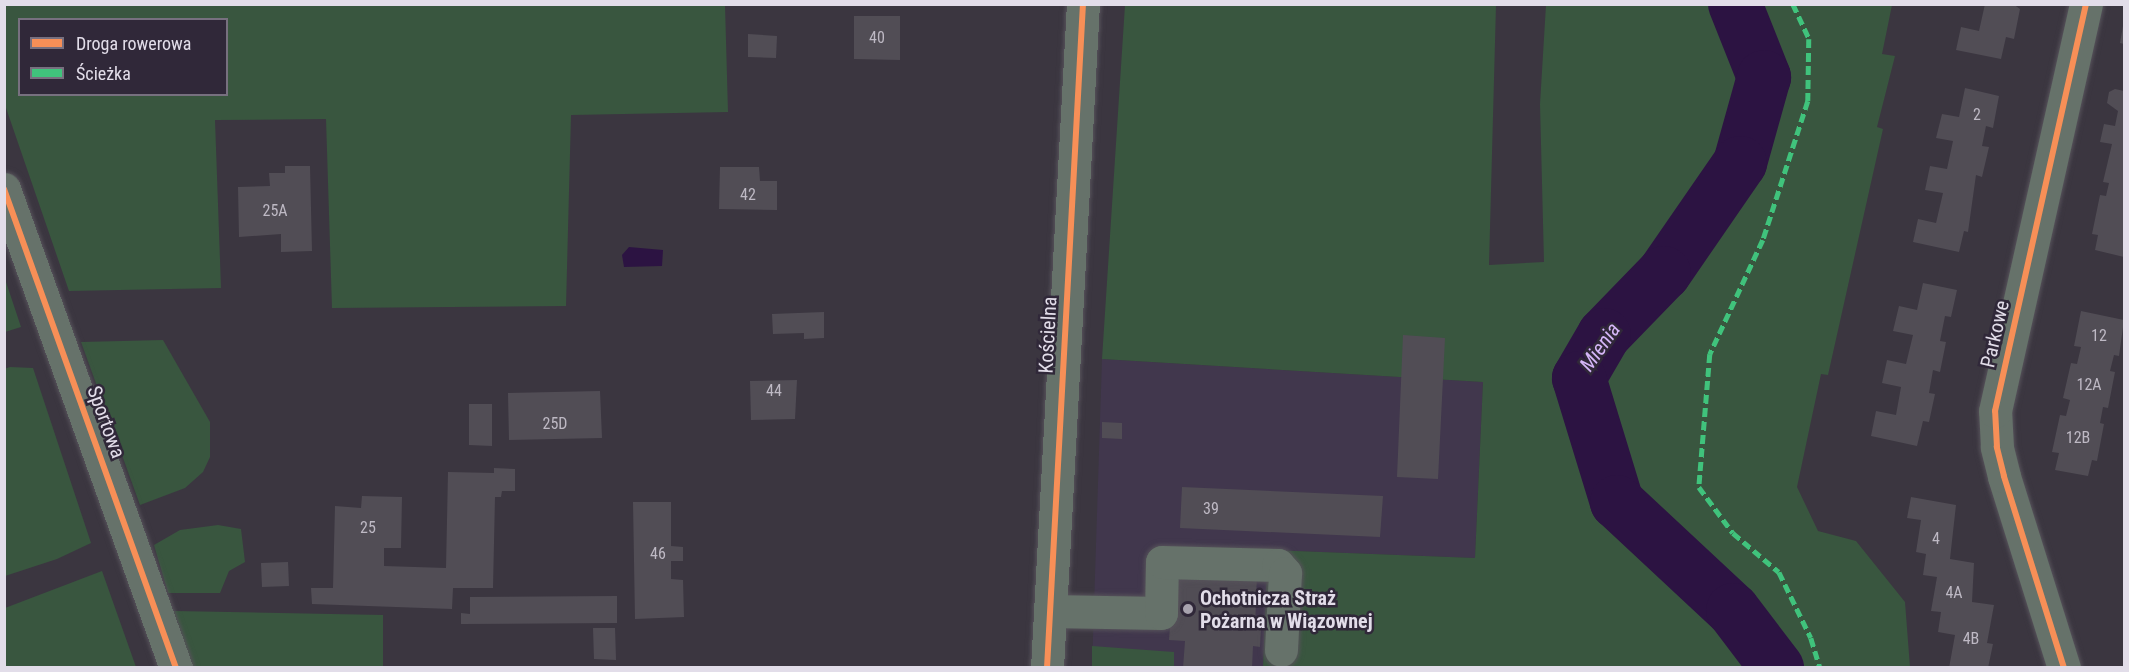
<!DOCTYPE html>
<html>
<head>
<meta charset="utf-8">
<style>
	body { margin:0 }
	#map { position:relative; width:2129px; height:672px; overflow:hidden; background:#3b3640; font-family:"Roboto Condensed",sans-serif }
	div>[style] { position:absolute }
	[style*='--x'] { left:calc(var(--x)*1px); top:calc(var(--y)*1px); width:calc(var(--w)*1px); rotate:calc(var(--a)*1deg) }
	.built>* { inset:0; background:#41374d }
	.green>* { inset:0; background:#39563f }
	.water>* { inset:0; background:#2c1342 }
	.river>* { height:54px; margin:-27px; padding:0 27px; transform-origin:27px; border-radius:27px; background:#2c1342 }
	.building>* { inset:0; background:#514d55 }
	.roads { filter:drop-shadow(0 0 2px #56525a) drop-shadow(0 0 2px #56525a) }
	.minor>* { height:33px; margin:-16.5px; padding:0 16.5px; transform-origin:16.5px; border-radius:16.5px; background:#66726a }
	.quiet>* { height:4.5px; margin-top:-2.25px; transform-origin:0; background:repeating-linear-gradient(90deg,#40c37c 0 9px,transparent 0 13.5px) }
	.cycleway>* { height:6px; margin:-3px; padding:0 3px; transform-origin:3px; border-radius:3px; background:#f78f57 }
	.dots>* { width:16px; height:16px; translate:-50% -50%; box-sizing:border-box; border:3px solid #302839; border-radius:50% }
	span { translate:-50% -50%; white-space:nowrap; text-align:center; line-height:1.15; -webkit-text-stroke:5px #302839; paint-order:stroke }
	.number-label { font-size:16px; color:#beb9c4 }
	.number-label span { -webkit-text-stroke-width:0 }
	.street-label { font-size:20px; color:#e2dde9 }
	.poi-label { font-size:20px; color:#e2dde9; font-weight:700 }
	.left { translate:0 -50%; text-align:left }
	.water-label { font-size:21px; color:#d5b6f8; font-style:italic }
	.frame { position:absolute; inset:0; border:6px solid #e2dde9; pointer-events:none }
	.legend { position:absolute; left:18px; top:18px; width:210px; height:78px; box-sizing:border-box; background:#302839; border:2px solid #77707f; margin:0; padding:8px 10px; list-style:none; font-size:18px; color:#e2dde9 }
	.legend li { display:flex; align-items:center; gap:12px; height:30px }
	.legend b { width:30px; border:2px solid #77707f }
</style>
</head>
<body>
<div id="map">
	<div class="built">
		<i style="clip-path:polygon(1102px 359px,1483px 382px,1475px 558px,1269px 550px,1263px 667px,1092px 668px)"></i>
	</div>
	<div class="green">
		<i style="clip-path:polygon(evenodd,5px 4px,725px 5px,728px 112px,571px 115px,566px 306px,332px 308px,326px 119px,215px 120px,221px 288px,69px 291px,5px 105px,5px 4px,20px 20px,226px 20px,226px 94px,20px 94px,20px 20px)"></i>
		<i style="clip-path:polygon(1125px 5px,1496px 5px,1489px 265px,1544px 262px,1540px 104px,1546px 5px,1892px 5px,1882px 54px,1895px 56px,1877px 127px,1883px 129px,1828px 375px,1821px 374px,1797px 487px,1818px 531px,1856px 541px,1905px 602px,1910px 667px,1263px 667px,1268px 550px,1475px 558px,1483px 382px,1102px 359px)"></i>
		<i style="clip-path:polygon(4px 276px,21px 327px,5px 332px,4px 332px)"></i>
		<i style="clip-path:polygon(163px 340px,210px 422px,210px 457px,203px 472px,185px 488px,140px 505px,81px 342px)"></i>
		<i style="clip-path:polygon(10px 367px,33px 368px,91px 543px,57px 559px,5px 576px,4px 369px)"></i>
		<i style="clip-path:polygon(218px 525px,241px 529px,245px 562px,229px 571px,220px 593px,168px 593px,154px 545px,180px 530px)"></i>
		<i style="clip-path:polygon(102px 571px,136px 667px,5px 667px,5px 608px)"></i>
		<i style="clip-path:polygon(174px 611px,383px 615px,383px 667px,192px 667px)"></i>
		<i style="clip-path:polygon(1092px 646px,1174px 652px,1174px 667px,1092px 667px)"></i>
	</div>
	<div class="water">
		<i style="clip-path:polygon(629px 247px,663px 250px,662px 266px,624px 267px,622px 255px)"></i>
	</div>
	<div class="river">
		<i style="--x:1735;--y:4;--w:79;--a:68.3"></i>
		<i style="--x:1764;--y:77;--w:89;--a:105.6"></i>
		<i style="--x:1740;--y:163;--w:134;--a:124.6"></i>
		<i style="--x:1664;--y:273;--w:86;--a:134.1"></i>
		<i style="--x:1604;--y:335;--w:50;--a:120.2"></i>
		<i style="--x:1579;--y:378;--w:130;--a:73"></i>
		<i style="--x:1617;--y:502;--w:158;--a:43"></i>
		<i style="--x:1733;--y:610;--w:73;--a:52.8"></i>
	</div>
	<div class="building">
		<i style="clip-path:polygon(1985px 4px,2013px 4px,2020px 9px,2014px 39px,2006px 37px,2001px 59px,1956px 50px,1961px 27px,1979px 31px)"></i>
		<i style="clip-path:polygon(854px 16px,900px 16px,900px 60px,854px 59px)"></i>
		<i style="clip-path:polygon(2123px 26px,2124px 26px,2124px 44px,2120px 43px)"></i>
		<i style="clip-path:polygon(748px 34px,777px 36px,776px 58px,748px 57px)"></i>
		<i style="clip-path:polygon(1965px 88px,1999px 96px,1993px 128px,1986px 126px,1982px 146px,1989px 147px,1982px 177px,1976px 175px,1968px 232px,1964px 231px,1959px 252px,1913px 242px,1918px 219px,1936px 223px,1943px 193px,1925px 190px,1930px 166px,1947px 169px,1953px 141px,1936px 138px,1942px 114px,1959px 117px)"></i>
		<i style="clip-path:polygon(2115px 89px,2124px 91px,2124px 257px,2095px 250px,2098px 235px,2092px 234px,2100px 195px,2106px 196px,2109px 183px,2103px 182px,2112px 144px,2100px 142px,2104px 124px,2115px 126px,2118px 111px,2107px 103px,2109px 92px)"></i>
		<i style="clip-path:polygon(285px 166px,310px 166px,312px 251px,281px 252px,281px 234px,239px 237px,238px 187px,270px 186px,269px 173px,285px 173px)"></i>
		<i style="clip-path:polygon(720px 167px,759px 167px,760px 181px,777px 181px,777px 210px,719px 209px)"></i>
		<i style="clip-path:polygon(1923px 283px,1957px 290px,1951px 317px,1945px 316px,1940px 341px,1946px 342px,1940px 372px,1933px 370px,1929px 393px,1935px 394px,1929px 422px,1923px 421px,1917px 446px,1871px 436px,1876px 411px,1896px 415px,1901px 387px,1882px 383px,1887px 360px,1906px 364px,1913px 335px,1893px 331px,1899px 306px,1917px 310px)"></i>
		<i style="clip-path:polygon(2081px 311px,2124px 320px,2119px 356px,2114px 355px,2110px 371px,2115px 372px,2108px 408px,2103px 407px,2100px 423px,2104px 424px,2097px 461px,2092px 460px,2088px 476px,2055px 470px,2059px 453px,2052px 452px,2060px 415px,2066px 416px,2070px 400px,2063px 398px,2071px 363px,2077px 364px,2081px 347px,2074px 346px)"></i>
		<i style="clip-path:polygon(824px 312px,824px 338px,804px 339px,804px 333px,773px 334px,772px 314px)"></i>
		<i style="clip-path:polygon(1403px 335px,1445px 338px,1438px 479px,1397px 477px)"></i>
		<i style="clip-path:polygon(797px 380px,795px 419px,751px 420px,750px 381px)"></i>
		<i style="clip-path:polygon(600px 391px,602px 438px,509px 440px,508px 393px)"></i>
		<i style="clip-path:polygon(469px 404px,492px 404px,492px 446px,469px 445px)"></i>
		<i style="clip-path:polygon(1102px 422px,1122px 423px,1122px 439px,1102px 438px)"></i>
		<i style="clip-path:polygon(494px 468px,515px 469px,515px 491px,502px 491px,501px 497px,495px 497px,493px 588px,453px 588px,452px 609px,312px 604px,311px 588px,333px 588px,335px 506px,361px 508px,362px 496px,402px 497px,401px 548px,384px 548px,384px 566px,446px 568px,448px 472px,494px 473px)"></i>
		<i style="clip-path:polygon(1182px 487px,1383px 496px,1380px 537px,1180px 528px)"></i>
		<i style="clip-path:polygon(1911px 497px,1956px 505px,1950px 559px,1974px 563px,1972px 602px,1994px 605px,1987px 643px,1993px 644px,1988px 668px,1949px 668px,1955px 635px,1938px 632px,1941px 612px,1931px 611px,1937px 577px,1923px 575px,1926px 554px,1916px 552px,1921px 520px,1907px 518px)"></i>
		<i style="clip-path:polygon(633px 502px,671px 502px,671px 546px,683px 547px,683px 561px,671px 561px,671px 579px,683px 580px,684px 617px,635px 619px)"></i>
		<i style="clip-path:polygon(288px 562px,289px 586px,262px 587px,261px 563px)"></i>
		<i style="clip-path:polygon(1174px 569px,1257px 574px,1255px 629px,1261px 629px,1260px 647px,1253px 646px,1252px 668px,1183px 668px,1185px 641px,1169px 640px)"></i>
		<i style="clip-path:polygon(617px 596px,617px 623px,461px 624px,461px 613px,470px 614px,470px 597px)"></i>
		<i style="clip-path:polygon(593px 628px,615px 628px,616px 660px,594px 659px)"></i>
	</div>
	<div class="roads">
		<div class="minor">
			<i style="--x:4;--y:189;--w:509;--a:70.25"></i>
			<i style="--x:1050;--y:611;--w:111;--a:1"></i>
			<i style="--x:1161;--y:613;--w:51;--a:-88.9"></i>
			<i style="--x:1162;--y:562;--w:116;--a:1.5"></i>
			<i style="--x:1278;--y:565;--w:11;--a:49"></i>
			<i style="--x:1285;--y:573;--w:77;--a:93"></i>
			<i style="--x:1047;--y:668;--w:665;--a:-86.9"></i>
			<i style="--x:2064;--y:668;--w:201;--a:-107.4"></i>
			<i style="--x:2004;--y:476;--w:30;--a:-104"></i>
			<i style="--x:1997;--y:447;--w:36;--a:-93"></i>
			<i style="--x:1995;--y:411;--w:417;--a:-77.4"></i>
		</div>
	</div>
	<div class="quiet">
		<i style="--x:1793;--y:4;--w:38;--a:65"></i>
		<i style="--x:1809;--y:39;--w:62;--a:90.9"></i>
		<i style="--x:1808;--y:101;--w:146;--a:107.9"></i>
		<i style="--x:1763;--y:240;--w:126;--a:114.9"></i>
		<i style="--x:1710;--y:354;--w:133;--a:94.7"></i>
		<i style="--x:1699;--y:487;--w:57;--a:53.5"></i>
		<i style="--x:1733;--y:533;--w:60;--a:40.3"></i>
		<i style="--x:1779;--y:572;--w:73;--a:64.1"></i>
		<i style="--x:1811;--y:638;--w:31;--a:73"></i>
	</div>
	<div class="cycleway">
		<i style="--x:4;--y:189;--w:509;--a:70.25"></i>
		<i style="--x:1047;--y:668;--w:665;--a:-86.9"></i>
		<i style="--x:2064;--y:668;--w:201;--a:-107.4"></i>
		<i style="--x:2004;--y:476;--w:30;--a:-104"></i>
		<i style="--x:1997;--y:447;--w:36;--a:-93"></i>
		<i style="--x:1995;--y:411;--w:417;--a:-77.4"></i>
	</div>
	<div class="dots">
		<i style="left:1188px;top:609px;background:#a8a3ae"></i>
	</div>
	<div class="number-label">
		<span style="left:877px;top:38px">40</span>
		<span style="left:1977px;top:115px">2</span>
		<span style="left:748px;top:195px">42</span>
		<span style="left:275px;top:211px">25A</span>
		<span style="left:2099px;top:336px">12</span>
		<span style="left:2089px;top:385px">12A</span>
		<span style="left:774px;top:391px">44</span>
		<span style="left:555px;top:424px">25D</span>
		<span style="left:2078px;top:438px">12B</span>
		<span style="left:1211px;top:509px">39</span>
		<span style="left:368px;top:528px">25</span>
		<span style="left:1936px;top:539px">4</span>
		<span style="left:658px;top:554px">46</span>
		<span style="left:1954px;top:593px">4A</span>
		<span style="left:1971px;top:639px">4B</span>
	</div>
	<div class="street-label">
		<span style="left:1995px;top:334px;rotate:-77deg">Parkowe</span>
		<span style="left:1048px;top:335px;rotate:-87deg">Kościelna</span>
		<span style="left:106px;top:422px;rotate:70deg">Sportowa</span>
	</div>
	<div class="poi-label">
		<span class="left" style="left:1200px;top:610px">Ochotnicza Straż<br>Pożarna w Wiązownej</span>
	</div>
	<div class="water-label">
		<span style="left:1600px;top:347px;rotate:-55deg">Mienia</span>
	</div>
	<div class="frame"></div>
	<ul class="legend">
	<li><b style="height:8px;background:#f78f57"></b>Droga rowerowa</li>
	<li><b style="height:8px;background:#40c37c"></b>Ścieżka</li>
	</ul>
</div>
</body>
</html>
